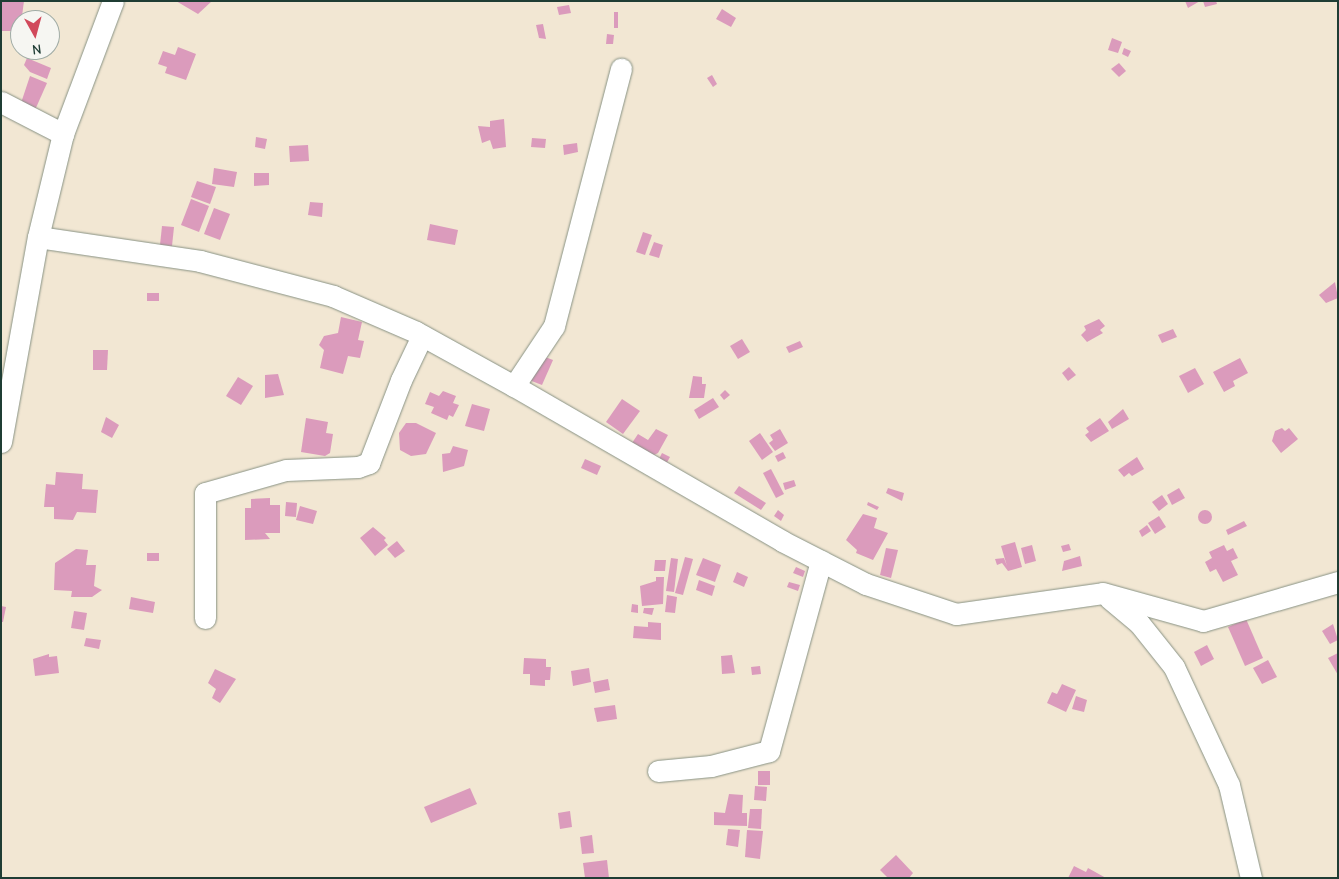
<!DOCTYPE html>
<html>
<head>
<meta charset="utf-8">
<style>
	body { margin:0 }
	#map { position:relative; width:1339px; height:879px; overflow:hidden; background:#f2e7d3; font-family:"Comic Neue",sans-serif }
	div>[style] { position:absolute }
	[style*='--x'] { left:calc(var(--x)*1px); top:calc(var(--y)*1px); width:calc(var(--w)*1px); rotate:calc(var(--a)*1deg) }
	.building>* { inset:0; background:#db9bbc }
	.round { border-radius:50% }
	.roads { filter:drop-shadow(0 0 1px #889284) drop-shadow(0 0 1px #889284) }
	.minor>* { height:21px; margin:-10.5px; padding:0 10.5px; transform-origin:10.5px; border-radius:10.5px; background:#fff }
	span { translate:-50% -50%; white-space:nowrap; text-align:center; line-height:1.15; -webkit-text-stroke:4px #f6f6f2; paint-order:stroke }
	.frame { position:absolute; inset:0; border:2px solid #1f3d34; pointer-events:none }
	.north { position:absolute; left:10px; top:10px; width:50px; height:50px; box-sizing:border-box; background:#f6f6f2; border:1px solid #a0aca6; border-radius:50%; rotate:173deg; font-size:14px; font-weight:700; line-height:20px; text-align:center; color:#1f3d34 }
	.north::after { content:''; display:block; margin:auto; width:18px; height:22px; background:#d1495b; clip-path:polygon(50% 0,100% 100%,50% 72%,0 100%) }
</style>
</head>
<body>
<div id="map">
	<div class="building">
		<i style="clip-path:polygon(1px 1px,24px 1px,20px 31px,1px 31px)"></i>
		<i style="clip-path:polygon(176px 1px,212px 1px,198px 14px)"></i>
		<i style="clip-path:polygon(1185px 1px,1200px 1px,1188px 8px)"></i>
		<i style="clip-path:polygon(1203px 1px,1216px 1px,1217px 4px,1205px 7px)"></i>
		<i style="clip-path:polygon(569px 5px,571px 13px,559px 15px,557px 7px)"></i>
		<i style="clip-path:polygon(722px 9px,736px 18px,731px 27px,716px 19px)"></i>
		<i style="clip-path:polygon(35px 12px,49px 16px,48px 20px,34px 20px)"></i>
		<i style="clip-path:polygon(614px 12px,618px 12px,618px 28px,614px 28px)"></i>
		<i style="clip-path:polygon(543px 24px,546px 39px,539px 38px,536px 25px)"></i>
		<i style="clip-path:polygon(607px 34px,614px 35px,613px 44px,606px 44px)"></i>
		<i style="clip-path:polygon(1112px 38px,1122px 42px,1118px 53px,1108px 50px)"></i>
		<i style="clip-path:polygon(178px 47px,196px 54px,186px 80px,165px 73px,167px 67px,158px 64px,163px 51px,175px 55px)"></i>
		<i style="clip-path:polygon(1124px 48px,1131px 51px,1128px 57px,1122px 54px)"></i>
		<i style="clip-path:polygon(27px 58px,51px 68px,47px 79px,30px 72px,24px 65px)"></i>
		<i style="clip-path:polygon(1119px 63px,1126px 71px,1119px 77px,1111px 69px)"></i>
		<i style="clip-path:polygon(712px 75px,717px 84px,713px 87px,707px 78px)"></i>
		<i style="clip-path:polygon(30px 76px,47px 83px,35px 110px,21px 103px)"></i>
		<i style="clip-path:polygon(504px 119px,506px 147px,493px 149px,490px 140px,482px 143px,478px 126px,490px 127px,490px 121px)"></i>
		<i style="clip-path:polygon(256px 137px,267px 139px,265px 149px,255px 147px)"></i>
		<i style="clip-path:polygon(532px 138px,546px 139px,545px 148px,531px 147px)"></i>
		<i style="clip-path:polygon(577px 143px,578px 152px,564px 155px,563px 145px)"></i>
		<i style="clip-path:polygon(308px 145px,309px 161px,290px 162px,289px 146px)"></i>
		<i style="clip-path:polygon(214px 168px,237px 172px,234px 187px,212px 184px)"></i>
		<i style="clip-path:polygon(254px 173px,269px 173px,269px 185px,254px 186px)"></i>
		<i style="clip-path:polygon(197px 181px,216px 187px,210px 204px,191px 197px)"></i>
		<i style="clip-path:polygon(191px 199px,209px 206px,199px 232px,181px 225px)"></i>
		<i style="clip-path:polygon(310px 202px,323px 203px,322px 217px,308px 215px)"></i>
		<i style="clip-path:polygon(214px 208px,230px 214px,220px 240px,204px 234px)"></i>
		<i style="clip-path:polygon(430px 224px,458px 230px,455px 245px,427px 240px)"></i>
		<i style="clip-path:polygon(162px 226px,174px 227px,172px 246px,160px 245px)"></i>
		<i style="clip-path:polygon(643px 232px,652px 235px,645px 255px,636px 252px)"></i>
		<i style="clip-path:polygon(654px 242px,663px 245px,659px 258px,649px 255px)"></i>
		<i style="clip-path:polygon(1335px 282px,1338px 298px,1326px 303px,1319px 295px)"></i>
		<i style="clip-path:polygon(147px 293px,159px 293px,159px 301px,147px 301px)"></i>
		<i style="clip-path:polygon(341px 317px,362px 322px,358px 340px,364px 341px,360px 358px,348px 356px,343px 374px,320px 368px,324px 350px,319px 345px,324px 336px,338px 333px)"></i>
		<i style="clip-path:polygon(1099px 319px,1105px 326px,1100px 330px,1103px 333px,1087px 342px,1081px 335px,1086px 330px,1084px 326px)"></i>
		<i style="clip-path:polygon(1173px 329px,1177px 337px,1162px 343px,1158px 335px)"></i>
		<i style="clip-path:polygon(742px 339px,750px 352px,738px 359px,730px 346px)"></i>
		<i style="clip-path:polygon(800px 341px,803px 347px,789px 353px,786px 347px)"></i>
		<i style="clip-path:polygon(93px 350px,108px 350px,107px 370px,93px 370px)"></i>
		<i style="clip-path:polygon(540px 355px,553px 360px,542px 385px,529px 380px)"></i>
		<i style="clip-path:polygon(1240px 358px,1248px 373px,1233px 381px,1235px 386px,1224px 392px,1213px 372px)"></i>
		<i style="clip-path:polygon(1069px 367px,1076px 375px,1068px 381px,1062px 373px)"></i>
		<i style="clip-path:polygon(1195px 368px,1204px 384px,1188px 393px,1179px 376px)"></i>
		<i style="clip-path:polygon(278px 374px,284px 395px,265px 398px,265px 375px)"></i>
		<i style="clip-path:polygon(693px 376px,702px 377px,702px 384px,706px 384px,704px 398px,689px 398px)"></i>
		<i style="clip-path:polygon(238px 377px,253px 386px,241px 405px,226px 396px)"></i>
		<i style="clip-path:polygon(725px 390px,730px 395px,724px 400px,720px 395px)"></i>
		<i style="clip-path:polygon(443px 391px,456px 396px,453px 403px,459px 405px,453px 417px,449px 415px,447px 420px,431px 413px,434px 407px,425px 404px,430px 392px,439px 396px)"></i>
		<i style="clip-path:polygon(713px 398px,719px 407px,699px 419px,694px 410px)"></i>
		<i style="clip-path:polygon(622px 399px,640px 411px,623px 434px,606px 422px)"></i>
		<i style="clip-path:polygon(472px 404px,490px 409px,484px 431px,465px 426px)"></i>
		<i style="clip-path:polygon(1123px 409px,1129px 419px,1112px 429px,1108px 422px)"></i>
		<i style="clip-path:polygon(106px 417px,119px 425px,112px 438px,101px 432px)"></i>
		<i style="clip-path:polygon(306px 418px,328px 422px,326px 433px,333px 434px,330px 453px,325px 456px,301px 452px)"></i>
		<i style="clip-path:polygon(1100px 418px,1109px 431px,1091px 442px,1085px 435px,1089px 432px,1086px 428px)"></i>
		<i style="clip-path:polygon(406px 423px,416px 423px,436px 433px,426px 454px,411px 456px,400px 450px,399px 433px)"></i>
		<i style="clip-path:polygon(1282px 428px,1285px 431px,1289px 428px,1298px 439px,1281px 453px,1272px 441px,1275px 431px)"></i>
		<i style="clip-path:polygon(656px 429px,668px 435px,658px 453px,652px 456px,632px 443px,638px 434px,648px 440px)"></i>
		<i style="clip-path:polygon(780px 429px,788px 443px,775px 451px,769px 443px,773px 440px,770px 435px)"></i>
		<i style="clip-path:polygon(760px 433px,773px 452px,762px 460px,749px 441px)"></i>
		<i style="clip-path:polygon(453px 446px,468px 450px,464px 466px,443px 472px,442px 454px,450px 453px)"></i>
		<i style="clip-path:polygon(783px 452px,786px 458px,778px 462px,775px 456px)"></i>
		<i style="clip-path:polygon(662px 453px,670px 457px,665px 466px,658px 461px)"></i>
		<i style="clip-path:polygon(1137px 457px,1144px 469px,1132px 476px,1129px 473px,1124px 477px,1118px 470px)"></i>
		<i style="clip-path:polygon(585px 459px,601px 466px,597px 475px,581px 468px)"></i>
		<i style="clip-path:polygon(771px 469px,784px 494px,776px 498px,763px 473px)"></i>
		<i style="clip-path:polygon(56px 472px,83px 474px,82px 489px,98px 490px,96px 513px,77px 512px,73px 520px,54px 519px,54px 507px,44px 507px,46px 484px,55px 485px)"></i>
		<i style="clip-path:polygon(794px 480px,796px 486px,785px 490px,783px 483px)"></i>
		<i style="clip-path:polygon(739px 486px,766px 503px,761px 510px,734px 493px)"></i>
		<i style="clip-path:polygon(888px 488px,904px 493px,902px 501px,886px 493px)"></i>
		<i style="clip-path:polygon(1179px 488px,1185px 498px,1172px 505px,1167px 495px)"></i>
		<i style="clip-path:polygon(1162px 495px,1168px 504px,1159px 511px,1152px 502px)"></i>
		<i style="clip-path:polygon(270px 498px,270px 505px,280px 505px,280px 533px,265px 533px,270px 539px,245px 540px,245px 508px,251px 508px,251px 499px)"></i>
		<i style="clip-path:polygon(286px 502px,297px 503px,296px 517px,285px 516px)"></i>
		<i style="clip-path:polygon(868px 502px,879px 507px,877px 510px,867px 505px)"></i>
		<i style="clip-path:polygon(300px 506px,317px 511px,313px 524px,296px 520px)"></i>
		<i style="clip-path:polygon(778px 510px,784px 515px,781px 521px,774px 516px)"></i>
		<i class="round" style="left:1198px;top:510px;width:14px;height:14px"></i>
		<i style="clip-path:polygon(863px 514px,877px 518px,874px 528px,888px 533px,873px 560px,856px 553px,857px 550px,846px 540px)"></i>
		<i style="clip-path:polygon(1159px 516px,1166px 527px,1155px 534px,1148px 523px)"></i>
		<i style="clip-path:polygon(1244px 521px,1247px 526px,1228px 535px,1226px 530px)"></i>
		<i style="clip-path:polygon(1147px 525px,1151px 531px,1142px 537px,1139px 531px)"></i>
		<i style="clip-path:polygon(373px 527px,386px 538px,384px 540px,388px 545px,375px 556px,360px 538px)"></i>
		<i style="clip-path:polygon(397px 541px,405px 551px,395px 558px,387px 549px)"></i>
		<i style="clip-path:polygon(1015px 542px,1022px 567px,1008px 571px,1002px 563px,997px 565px,995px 559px,1004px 558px,1007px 566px,1001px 546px)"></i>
		<i style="clip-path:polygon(1069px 544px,1071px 550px,1063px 552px,1061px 546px)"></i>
		<i style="clip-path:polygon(1032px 545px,1036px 561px,1025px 564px,1021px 548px)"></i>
		<i style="clip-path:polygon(1224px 545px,1227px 551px,1233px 548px,1238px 558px,1231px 561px,1238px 575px,1223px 582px,1216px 569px,1210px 572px,1205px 562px,1212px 558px,1209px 552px)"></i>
		<i style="clip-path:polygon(886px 548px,898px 550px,891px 578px,880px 575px)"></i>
		<i style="clip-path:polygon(76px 549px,88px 550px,86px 565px,96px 565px,94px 586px,102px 590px,92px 597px,71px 597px,72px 591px,54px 590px,55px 563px)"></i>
		<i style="clip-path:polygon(147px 553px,159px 553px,159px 561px,147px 561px)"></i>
		<i style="clip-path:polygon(1080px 556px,1082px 566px,1062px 571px,1064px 561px)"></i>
		<i style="clip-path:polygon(685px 557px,693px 559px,683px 595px,675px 593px)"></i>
		<i style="clip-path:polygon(671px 558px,678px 559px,674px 592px,666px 591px)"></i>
		<i style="clip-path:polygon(703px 558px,721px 565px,715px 582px,696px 575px)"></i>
		<i style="clip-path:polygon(655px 560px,666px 560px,665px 571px,654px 571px)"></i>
		<i style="clip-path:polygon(796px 567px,805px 571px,803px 577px,793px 573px)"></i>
		<i style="clip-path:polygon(737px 572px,748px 577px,744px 587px,733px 582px)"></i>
		<i style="clip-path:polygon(656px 577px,664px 577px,663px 604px,642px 606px,640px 586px,656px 581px)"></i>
		<i style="clip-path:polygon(699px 580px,715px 586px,712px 596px,696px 590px)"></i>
		<i style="clip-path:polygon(789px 582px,800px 585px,798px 591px,787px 587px)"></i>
		<i style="clip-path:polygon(667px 595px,677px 597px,675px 613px,665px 612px)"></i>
		<i style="clip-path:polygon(131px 597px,155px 602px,153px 613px,129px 609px)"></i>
		<i style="clip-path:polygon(632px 604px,638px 605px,638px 613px,631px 612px)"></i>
		<i style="clip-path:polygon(1px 606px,6px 607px,3px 622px,1px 622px)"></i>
		<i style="clip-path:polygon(644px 608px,654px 608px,652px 615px,643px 613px)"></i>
		<i style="clip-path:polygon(74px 611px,87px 613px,84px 630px,71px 628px)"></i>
		<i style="clip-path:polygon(1246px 619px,1263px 658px,1245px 666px,1228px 627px)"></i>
		<i style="clip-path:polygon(648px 622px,661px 623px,661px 640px,633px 638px,634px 626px,648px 627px)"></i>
		<i style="clip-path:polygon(1333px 624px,1338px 640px,1330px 644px,1322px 631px)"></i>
		<i style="clip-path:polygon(86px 638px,101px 640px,99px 649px,84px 646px)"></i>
		<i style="clip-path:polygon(1207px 645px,1214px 659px,1201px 666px,1194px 652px)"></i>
		<i style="clip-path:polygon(1338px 653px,1338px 675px,1328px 658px)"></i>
		<i style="clip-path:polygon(49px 654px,49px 657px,57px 656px,59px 673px,35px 676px,33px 659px)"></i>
		<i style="clip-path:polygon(732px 655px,735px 673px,722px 674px,721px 656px)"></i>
		<i style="clip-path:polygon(524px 658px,546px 659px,546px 667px,551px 667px,550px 680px,545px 680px,545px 686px,530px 685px,530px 674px,523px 674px)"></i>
		<i style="clip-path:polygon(1268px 660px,1277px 677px,1262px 684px,1253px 668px)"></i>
		<i style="clip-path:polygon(760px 666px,761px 674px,752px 675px,751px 667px)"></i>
		<i style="clip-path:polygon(589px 668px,591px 682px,573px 686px,571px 671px)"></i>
		<i style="clip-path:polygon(215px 669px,236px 679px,220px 703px,212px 698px,216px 689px,208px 683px)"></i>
		<i style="clip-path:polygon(608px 679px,610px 690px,595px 693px,593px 682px)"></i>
		<i style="clip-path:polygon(1062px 684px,1076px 690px,1066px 712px,1047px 703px,1052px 692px,1057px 694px)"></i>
		<i style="clip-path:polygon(1076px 696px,1087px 700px,1084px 712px,1072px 709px)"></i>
		<i style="clip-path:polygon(615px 705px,617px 719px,597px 722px,594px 708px)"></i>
		<i style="clip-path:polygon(758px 771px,770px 771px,770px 785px,758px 785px)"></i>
		<i style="clip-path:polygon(755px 786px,767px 787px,766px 801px,754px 800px)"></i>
		<i style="clip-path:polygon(470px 788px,477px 804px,431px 823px,424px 807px)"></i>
		<i style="clip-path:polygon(729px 794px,743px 795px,742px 813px,747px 813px,747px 826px,714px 825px,714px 812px,725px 813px)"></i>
		<i style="clip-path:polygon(750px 809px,762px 809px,761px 829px,748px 828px)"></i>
		<i style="clip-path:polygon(570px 811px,572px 827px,560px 829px,558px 813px)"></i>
		<i style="clip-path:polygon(728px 829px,740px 830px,738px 847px,726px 845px)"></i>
		<i style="clip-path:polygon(747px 830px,763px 831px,760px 859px,745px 857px)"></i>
		<i style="clip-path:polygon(592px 835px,594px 853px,582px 854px,580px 837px)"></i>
		<i style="clip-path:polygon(896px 855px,913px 873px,909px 878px,888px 878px,880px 870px)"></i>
		<i style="clip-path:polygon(607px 860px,609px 878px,585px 878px,583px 863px)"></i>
		<i style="clip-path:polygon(1074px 866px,1086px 872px,1088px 868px,1106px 878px,1068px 878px)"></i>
	</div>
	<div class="roads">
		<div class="minor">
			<i style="--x:1;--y:102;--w:70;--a:27.3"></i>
			<i style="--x:38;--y:237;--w:164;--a:8.4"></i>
			<i style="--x:200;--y:261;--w:138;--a:14.7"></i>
			<i style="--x:333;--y:296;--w:90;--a:23.4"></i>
			<i style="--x:416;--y:332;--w:112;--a:28.9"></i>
			<i style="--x:514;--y:386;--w:310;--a:30"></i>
			<i style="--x:782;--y:541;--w:94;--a:27.1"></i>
			<i style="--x:866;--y:584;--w:95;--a:18.4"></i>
			<i style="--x:956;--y:614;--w:148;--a:-8.1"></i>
			<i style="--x:1103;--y:593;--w:104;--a:15.6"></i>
			<i style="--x:1203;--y:621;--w:141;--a:-16.1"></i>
			<i style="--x:514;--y:386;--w:72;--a:-56.3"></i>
			<i style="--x:554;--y:326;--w:266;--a:-75.4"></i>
			<i style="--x:1;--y:442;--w:208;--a:-79.8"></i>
			<i style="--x:38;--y:237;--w:106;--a:-76.4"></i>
			<i style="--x:63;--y:134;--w:142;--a:-69.4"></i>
			<i style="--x:1109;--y:598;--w:39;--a:40"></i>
			<i style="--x:1139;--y:623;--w:56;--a:51.5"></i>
			<i style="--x:1174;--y:667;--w:130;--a:65"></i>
			<i style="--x:1229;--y:785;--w:96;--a:76.7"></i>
			<i style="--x:205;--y:618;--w:125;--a:-90"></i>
			<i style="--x:205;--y:493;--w:84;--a:-15.9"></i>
			<i style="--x:286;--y:470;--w:72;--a:-2.4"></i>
			<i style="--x:358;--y:467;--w:12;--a:-20"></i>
			<i style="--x:369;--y:463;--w:89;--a:-68.9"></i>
			<i style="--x:401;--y:380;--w:49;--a:-64.5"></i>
			<i style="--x:658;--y:771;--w:53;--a:-5.4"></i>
			<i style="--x:711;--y:766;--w:60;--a:-14.5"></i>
			<i style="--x:769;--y:751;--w:197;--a:-74.7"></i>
		</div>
	</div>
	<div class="frame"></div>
	<div class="north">N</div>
</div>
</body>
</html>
